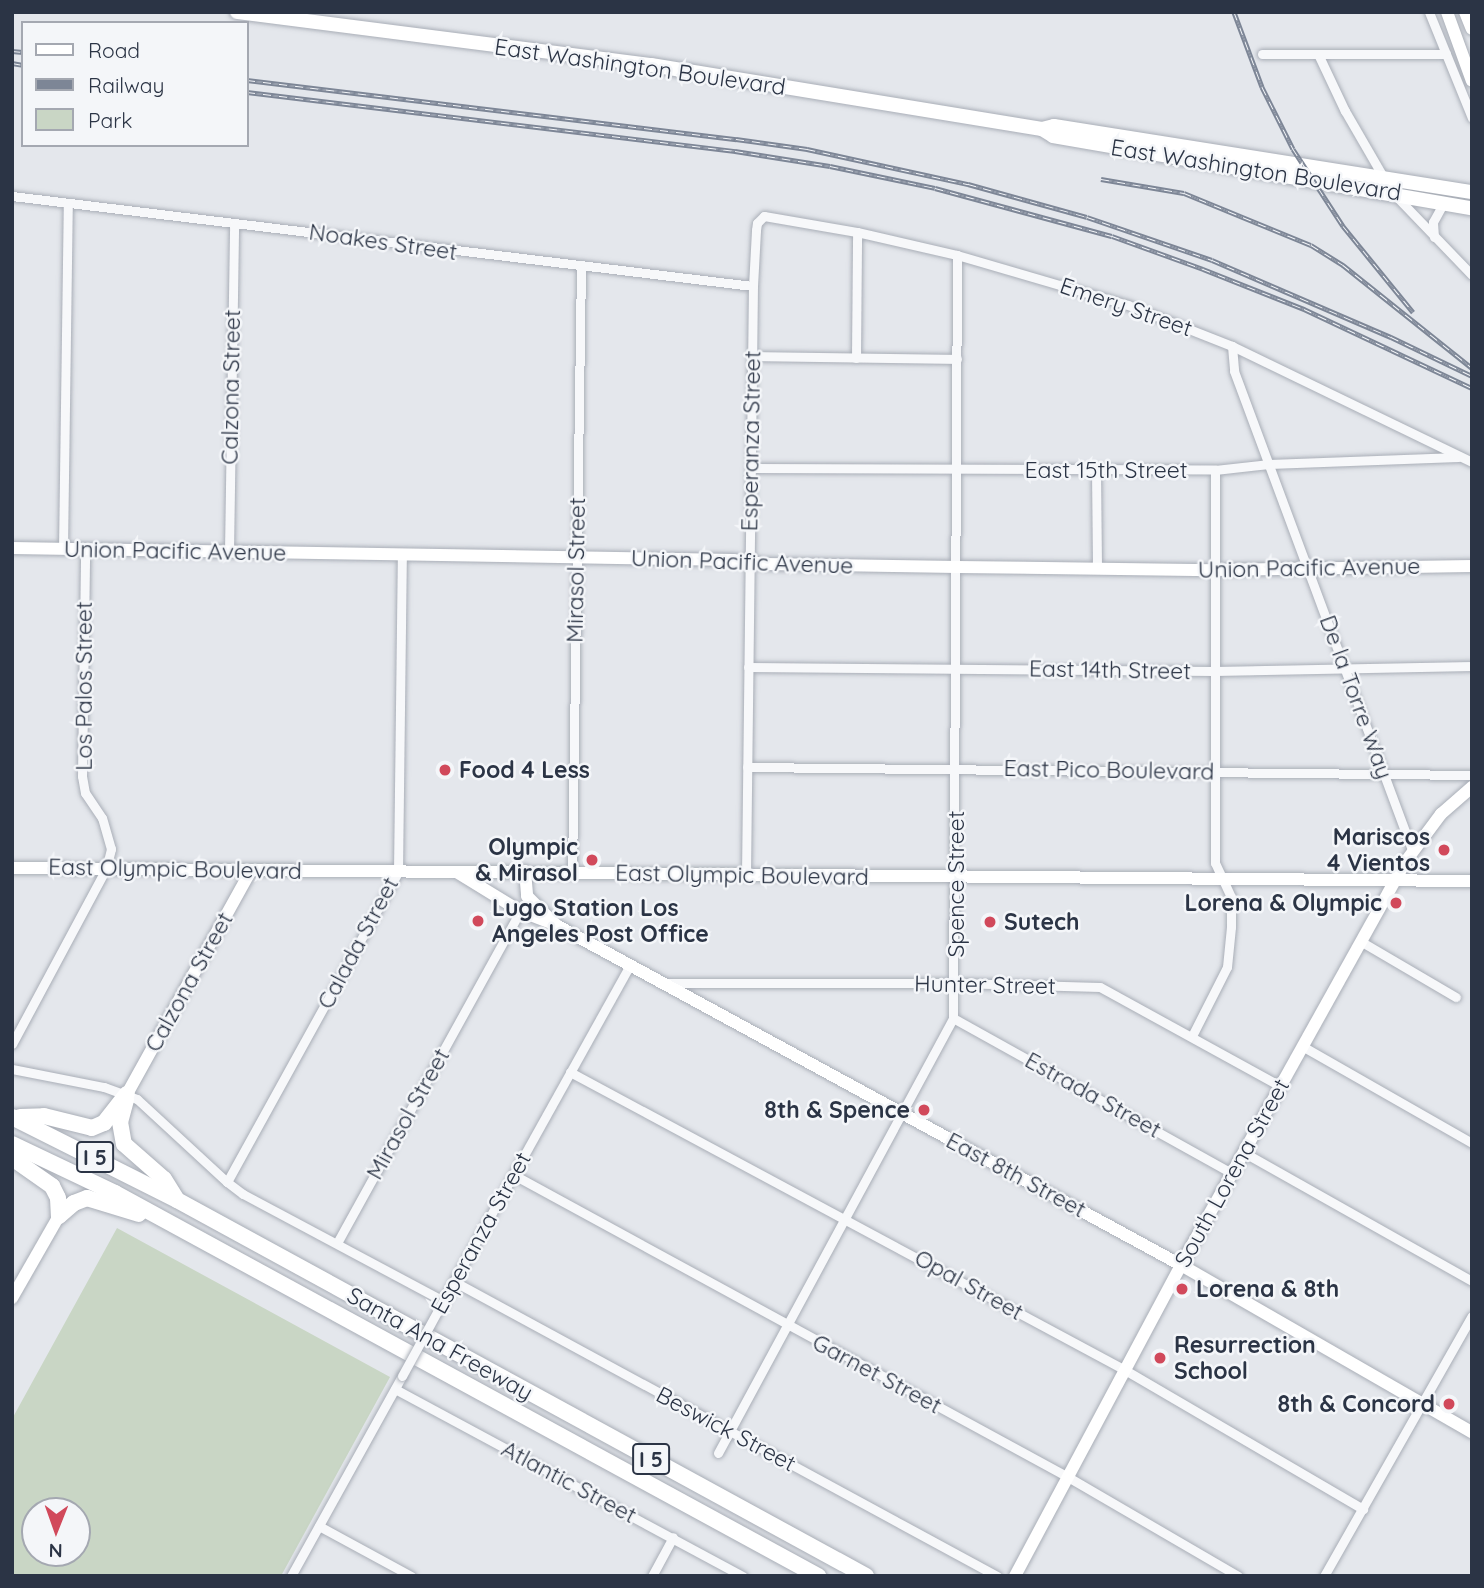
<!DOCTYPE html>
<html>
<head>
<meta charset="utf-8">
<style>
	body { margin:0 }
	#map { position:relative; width:1484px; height:1588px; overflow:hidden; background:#e4e7ec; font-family:Quicksand,sans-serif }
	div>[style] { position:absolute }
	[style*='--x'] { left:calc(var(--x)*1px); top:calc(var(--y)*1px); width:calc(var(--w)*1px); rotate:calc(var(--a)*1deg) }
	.green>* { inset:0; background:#c9d6c5 }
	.roads { filter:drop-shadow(0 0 2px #a9aeb7) drop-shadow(0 0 2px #a9aeb7) }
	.street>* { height:9px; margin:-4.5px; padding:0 4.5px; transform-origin:4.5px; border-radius:4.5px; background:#f7f8fa }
	.secondary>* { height:12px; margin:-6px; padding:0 6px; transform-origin:6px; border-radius:6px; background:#fff }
	.primary>* { height:14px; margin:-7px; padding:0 7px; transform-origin:7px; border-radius:7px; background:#fff }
	.highway>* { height:16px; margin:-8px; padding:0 8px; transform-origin:8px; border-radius:8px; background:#fff }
	.rail>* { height:5px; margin-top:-2.5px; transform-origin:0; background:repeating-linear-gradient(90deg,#f4f6f9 0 8px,#7d8696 0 16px); box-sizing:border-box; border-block:2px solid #7d8696 }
	.bridges { filter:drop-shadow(0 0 2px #a9aeb7) drop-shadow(0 0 2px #a9aeb7) }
	.street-bridge>* { height:9px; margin:-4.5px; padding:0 4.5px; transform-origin:4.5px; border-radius:4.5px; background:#f7f8fa }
	.dots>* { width:19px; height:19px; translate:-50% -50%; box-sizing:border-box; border:4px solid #f4f6f9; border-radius:50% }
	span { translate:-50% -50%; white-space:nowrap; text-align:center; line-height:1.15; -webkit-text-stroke:5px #f4f6f9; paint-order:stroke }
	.shield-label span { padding:2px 5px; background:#f4f6f9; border:2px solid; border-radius:5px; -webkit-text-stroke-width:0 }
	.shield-label { font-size:21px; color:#2b3445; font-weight:700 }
	.street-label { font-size:23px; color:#2b3445 }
	.poi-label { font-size:23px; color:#2b3445; font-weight:700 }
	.left { translate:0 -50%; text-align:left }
	.right { translate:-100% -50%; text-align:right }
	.frame { position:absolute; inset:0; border:14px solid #2b3445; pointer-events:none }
	.legend { position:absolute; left:21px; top:21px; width:228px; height:126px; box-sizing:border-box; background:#f4f6f9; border:2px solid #a4a8b1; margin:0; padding:9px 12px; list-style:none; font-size:21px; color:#2b3445 }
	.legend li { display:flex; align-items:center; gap:14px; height:35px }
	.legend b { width:35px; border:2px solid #a4a8b1 }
	.north { position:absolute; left:21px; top:1497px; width:70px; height:70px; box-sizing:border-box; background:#f4f6f9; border:2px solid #a4a8b1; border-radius:50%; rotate:181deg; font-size:19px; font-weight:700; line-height:28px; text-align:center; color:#2b3445 }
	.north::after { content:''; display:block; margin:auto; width:24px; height:32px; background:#d1495b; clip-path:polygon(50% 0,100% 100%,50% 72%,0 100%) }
</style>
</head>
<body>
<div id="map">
	<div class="green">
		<i style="clip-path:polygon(evenodd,117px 1228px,390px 1377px,281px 1576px,12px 1576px,12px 1419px,117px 1228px,35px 1511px,77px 1511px,77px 1553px,35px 1553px,35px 1511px)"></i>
	</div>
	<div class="roads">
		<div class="street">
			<i style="--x:1429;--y:12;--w:114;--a:67.9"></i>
			<i style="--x:1262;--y:54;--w:184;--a:0"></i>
			<i style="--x:1318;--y:54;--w:63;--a:64.7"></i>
			<i style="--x:1345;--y:111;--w:94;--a:59.9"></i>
			<i style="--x:1392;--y:192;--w:115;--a:46.1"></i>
			<i style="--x:12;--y:196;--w:746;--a:6.93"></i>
			<i style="--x:1434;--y:237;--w:15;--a:-94"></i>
			<i style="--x:1433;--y:222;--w:23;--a:-61"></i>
			<i style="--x:1232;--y:346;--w:25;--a:85"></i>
			<i style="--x:1234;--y:371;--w:511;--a:69.61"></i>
			<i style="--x:752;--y:356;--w:205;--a:0.8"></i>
			<i style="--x:856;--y:358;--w:126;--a:-89.5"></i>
			<i style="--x:751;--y:468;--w:464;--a:0.2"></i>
			<i style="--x:1215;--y:470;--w:54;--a:-6.3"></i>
			<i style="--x:1269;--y:464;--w:189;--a:-2.1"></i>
			<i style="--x:1096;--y:470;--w:98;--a:89.4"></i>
			<i style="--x:63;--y:549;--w:346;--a:-89.2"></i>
			<i style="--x:229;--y:551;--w:327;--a:-89.1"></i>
			<i style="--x:748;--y:667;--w:466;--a:0.5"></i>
			<i style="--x:1214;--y:671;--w:258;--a:-1.1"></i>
			<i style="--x:747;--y:767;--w:725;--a:0.63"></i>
			<i style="--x:572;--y:873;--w:607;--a:-89.15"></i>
			<i style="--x:746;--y:875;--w:589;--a:-89.32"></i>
			<i style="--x:753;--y:286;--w:56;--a:-86.9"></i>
			<i style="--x:756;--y:230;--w:7;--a:-82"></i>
			<i style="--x:757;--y:223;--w:10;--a:-45"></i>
			<i style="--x:764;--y:216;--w:94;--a:9.8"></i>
			<i style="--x:857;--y:232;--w:103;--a:13"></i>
			<i style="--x:957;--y:255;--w:178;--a:16.3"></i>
			<i style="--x:1128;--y:305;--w:112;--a:21.5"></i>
			<i style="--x:1232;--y:346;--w:267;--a:25.8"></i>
			<i style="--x:1360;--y:941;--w:111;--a:30.3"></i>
			<i style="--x:667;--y:983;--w:289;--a:0"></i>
			<i style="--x:956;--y:983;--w:144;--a:1.6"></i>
			<i style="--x:1100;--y:987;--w:205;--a:28.8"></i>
			<i style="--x:953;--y:1018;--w:319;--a:29.1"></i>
			<i style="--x:1192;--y:1036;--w:77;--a:-63.1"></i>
			<i style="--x:1227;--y:967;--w:40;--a:-84.3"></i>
			<i style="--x:1231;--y:927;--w:30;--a:-90"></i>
			<i style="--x:1231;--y:897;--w:38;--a:-115"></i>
			<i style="--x:1215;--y:863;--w:393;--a:-90"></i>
			<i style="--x:12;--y:1044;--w:199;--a:-61.8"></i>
			<i style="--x:106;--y:869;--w:21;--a:-76"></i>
			<i style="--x:111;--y:849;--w:32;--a:-106"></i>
			<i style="--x:102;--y:818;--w:30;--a:-124"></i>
			<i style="--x:85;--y:793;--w:17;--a:-100"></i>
			<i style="--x:82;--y:776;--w:227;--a:-89.2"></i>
			<i style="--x:1302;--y:1046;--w:196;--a:29.7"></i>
			<i style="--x:12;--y:1069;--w:94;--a:11.1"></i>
			<i style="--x:104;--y:1087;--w:35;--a:20"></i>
			<i style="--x:137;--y:1099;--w:122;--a:42.7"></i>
			<i style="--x:227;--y:1182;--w:20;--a:37"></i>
			<i style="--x:243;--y:1194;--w:227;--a:28.1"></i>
			<i style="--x:443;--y:1301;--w:385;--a:-60.9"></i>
			<i style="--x:570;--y:1072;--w:630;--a:28.23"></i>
			<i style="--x:1125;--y:1370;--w:276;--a:30.3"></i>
			<i style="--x:1243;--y:1152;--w:263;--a:29.4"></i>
			<i style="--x:514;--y:1175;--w:631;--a:28.6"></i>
			<i style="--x:1068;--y:1477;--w:197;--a:30.2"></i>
			<i style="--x:227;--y:1182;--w:354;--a:-61.1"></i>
			<i style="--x:398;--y:872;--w:318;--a:-89.3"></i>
			<i style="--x:337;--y:1243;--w:379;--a:-61.1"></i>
			<i style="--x:455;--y:1282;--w:617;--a:28.48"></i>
			<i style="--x:395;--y:1389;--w:395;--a:28.3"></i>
			<i style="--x:718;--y:1453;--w:494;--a:-61.6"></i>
			<i style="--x:953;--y:1018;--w:763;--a:-89.7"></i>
			<i style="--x:319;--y:1526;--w:105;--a:28.5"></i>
			<i style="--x:291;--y:1576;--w:229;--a:-61"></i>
			<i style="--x:652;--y:1576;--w:44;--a:-61.7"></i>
			<i style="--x:1324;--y:1576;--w:299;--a:-60.4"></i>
		</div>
		<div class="secondary">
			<i style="--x:1447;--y:12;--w:73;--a:70.1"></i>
			<i style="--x:1465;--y:12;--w:18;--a:68"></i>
			<i style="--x:12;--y:548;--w:721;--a:0.95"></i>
			<i style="--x:733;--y:560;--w:33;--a:7"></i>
			<i style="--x:766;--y:564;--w:191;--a:0.9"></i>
			<i style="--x:957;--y:567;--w:257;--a:0.7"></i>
			<i style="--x:1214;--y:570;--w:258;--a:-0.9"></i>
			<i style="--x:12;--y:868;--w:1460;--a:0.51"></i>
			<i style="--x:525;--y:871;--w:25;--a:85"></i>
			<i style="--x:527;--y:896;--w:41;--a:45"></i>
			<i style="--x:556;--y:925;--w:711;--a:28.55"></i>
			<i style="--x:1181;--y:1265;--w:336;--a:29.9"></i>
			<i style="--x:458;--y:873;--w:73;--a:31.5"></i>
			<i style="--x:520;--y:911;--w:39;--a:21"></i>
			<i style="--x:127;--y:1094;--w:256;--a:-61"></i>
			<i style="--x:12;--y:1298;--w:95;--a:-60.2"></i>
			<i style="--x:1015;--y:1576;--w:353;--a:-61.9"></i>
			<i style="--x:1181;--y:1265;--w:462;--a:-60.9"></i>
			<i style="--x:1406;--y:861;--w:59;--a:-53.3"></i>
			<i style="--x:1441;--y:814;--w:41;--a:-41.1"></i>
		</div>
		<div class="primary">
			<i style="--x:237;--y:12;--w:417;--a:7.3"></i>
			<i style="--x:651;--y:65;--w:396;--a:9.3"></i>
			<i style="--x:1042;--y:129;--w:13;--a:32"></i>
			<i style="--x:1053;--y:136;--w:425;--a:9.8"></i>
			<i style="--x:1042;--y:129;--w:12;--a:-14"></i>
			<i style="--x:1054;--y:126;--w:423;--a:9"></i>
		</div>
		<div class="highway">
			<i style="--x:126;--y:1100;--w:23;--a:105"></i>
			<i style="--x:120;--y:1122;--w:22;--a:80"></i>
			<i style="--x:124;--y:1144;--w:53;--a:41.2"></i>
			<i style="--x:164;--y:1179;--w:22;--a:58"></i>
			<i style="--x:12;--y:1117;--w:185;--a:26.7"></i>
			<i style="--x:177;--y:1200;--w:785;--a:28.62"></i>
			<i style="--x:20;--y:1117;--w:24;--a:-2"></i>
			<i style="--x:44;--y:1116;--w:49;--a:14"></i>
			<i style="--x:92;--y:1128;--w:13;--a:-23"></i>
			<i style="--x:104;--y:1123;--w:37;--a:-52"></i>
			<i style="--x:12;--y:1144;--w:114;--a:25.4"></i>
			<i style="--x:115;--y:1193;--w:801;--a:28.58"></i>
			<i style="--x:12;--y:1158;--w:49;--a:35"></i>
			<i style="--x:52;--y:1186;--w:13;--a:63"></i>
			<i style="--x:58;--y:1198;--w:18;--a:87"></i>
			<i style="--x:59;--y:1216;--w:20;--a:-41"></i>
			<i style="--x:74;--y:1203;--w:14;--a:-21"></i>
			<i style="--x:87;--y:1198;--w:54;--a:17.1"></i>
		</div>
	</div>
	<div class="rail">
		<i style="--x:1234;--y:12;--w:80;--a:69.5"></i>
		<i style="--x:1262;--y:87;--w:69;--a:63.4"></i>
		<i style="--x:1293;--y:149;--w:92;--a:57"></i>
		<i style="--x:1343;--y:226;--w:111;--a:50.9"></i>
		<i style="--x:12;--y:51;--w:11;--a:5"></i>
		<i style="--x:12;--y:63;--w:11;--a:10"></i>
		<i style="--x:247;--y:80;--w:493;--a:6.9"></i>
		<i style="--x:736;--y:139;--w:72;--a:8"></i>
		<i style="--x:807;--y:149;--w:165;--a:12.3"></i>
		<i style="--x:968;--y:184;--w:123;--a:15.5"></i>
		<i style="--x:1087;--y:217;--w:132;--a:19"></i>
		<i style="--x:1212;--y:260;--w:195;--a:23.3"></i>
		<i style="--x:1391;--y:337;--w:90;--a:25.7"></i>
		<i style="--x:247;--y:92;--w:492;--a:6.9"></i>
		<i style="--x:735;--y:151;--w:96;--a:9"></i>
		<i style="--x:830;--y:166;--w:107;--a:11.8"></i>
		<i style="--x:935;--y:188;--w:183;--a:15.2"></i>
		<i style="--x:1112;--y:236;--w:97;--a:19.9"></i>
		<i style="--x:1203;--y:269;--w:109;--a:21.6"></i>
		<i style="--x:1304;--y:309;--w:186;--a:25.2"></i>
		<i style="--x:1101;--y:179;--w:84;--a:9.6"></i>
		<i style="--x:1184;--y:193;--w:137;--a:22.3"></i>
		<i style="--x:1311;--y:245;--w:38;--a:32"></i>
		<i style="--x:1343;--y:265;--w:165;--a:38.6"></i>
	</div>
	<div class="bridges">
		<div class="street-bridge">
			<i style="--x:402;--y:1376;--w:85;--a:-61.3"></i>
		</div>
	</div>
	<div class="dots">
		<i style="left:445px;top:770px;background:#d1495b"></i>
		<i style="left:1444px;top:850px;background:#d1495b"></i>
		<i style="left:592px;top:860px;background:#d1495b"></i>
		<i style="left:1396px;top:903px;background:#d1495b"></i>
		<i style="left:478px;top:921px;background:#d1495b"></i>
		<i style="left:990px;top:922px;background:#d1495b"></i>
		<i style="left:924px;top:1110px;background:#d1495b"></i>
		<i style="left:1182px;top:1289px;background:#d1495b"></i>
		<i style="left:1160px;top:1358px;background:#d1495b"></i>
		<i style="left:1449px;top:1404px;background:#d1495b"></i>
	</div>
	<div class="shield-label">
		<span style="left:95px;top:1157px">I 5</span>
		<span style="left:651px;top:1459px">I 5</span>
	</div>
	<div class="street-label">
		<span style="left:640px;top:67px;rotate:8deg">East Washington Boulevard</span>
		<span style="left:1256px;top:170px;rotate:9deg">East Washington Boulevard</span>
		<span style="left:383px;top:242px;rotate:8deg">Noakes Street</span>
		<span style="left:1126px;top:307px;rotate:19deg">Emery Street</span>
		<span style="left:231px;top:387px;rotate:-89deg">Calzona Street</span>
		<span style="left:751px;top:441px;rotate:-89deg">Esperanza Street</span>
		<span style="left:1106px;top:470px">East 15th Street</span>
		<span style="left:175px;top:551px;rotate:1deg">Union Pacific Avenue</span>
		<span style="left:742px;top:562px;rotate:2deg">Union Pacific Avenue</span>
		<span style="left:1309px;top:568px;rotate:-1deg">Union Pacific Avenue</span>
		<span style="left:576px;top:570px;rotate:-89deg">Mirasol Street</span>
		<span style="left:1110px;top:670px;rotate:1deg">East 14th Street</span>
		<span style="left:84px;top:686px;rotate:-90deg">Los Palos Street</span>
		<span style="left:1356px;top:697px;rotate:70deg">De la Torre Way</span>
		<span style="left:1109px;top:770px;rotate:1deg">East Pico Boulevard</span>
		<span style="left:175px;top:869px;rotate:1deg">East Olympic Boulevard</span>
		<span style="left:742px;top:875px;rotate:1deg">East Olympic Boulevard</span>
		<span style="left:956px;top:884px;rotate:-90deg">Spence Street</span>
		<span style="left:358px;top:943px;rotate:-62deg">Calada Street</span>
		<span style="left:189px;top:982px;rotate:-61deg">Calzona Street</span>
		<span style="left:985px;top:985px;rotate:1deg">Hunter Street</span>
		<span style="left:1093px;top:1095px;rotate:29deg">Estrada Street</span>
		<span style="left:408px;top:1114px;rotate:-61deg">Mirasol Street</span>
		<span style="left:1232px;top:1173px;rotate:-61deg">South Lorena Street</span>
		<span style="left:1016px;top:1175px;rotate:28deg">East 8th Street</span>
		<span style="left:481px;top:1233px;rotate:-61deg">Esperanza Street</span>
		<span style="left:969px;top:1285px;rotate:29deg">Opal Street</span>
		<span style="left:440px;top:1344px;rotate:29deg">Santa Ana Freeway</span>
		<span style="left:877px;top:1374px;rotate:28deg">Garnet Street</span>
		<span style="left:726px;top:1429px;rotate:28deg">Beswick Street</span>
		<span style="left:569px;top:1482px;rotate:28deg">Atlantic Street</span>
	</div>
	<div class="poi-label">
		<span class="left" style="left:459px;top:770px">Food 4 Less</span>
		<span class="right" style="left:1430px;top:850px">Mariscos<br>4 Vientos</span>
		<span class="right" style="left:578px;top:860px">Olympic<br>&amp; Mirasol</span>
		<span class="right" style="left:1382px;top:903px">Lorena &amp; Olympic</span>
		<span class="left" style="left:492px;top:921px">Lugo Station Los<br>Angeles Post Office</span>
		<span class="left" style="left:1004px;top:922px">Sutech</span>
		<span class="right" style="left:910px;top:1110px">8th &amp; Spence</span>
		<span class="left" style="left:1196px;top:1289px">Lorena &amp; 8th</span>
		<span class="left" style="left:1174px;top:1358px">Resurrection<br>School</span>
		<span class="right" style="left:1435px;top:1404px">8th &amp; Concord</span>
	</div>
	<div class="frame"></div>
	<ul class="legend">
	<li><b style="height:9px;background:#fff"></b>Road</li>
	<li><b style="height:9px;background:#7d8696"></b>Railway</li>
	<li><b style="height:19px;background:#c9d6c5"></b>Park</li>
	</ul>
	<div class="north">N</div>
</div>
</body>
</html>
